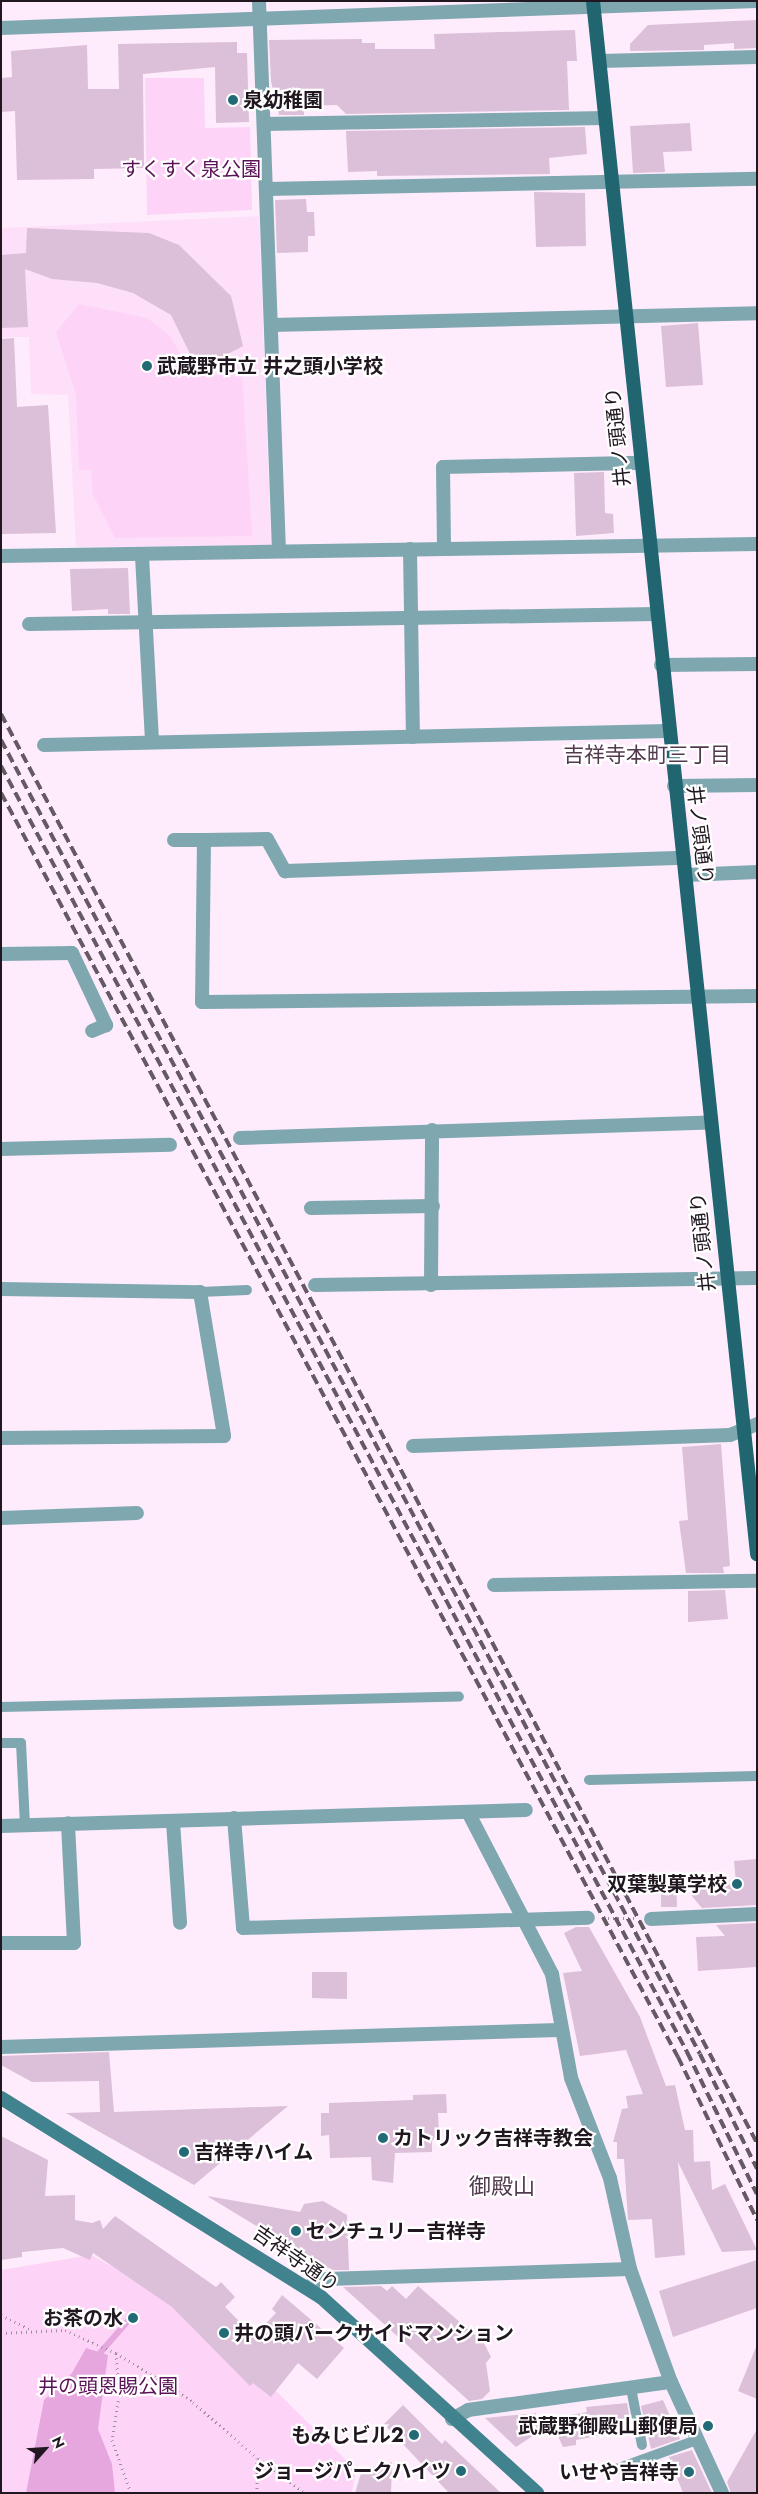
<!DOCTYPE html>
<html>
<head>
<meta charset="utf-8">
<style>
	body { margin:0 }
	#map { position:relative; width:758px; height:2494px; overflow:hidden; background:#feecfc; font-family:Jost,"Noto Sans JP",sans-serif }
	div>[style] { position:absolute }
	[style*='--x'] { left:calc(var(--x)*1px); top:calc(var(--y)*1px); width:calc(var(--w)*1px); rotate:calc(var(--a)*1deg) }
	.built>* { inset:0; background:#fddff9 }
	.green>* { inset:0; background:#fdd4f7 }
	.water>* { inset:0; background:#e5a7de }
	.stream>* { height:5.5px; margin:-2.75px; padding:0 2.75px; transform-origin:2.75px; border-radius:2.75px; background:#e5a7de }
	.building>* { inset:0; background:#dcbfd8 }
	.path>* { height:3px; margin-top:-1.5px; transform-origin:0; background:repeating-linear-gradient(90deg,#9f909d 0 1px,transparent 0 5px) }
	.service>* { height:10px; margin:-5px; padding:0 5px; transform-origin:5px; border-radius:5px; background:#7ea7af }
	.minor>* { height:14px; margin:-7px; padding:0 7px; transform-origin:7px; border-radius:7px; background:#7ea7af }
	.tertiary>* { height:14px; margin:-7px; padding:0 7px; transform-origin:7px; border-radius:7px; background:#7ea7af }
	.secondary>* { height:14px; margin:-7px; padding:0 7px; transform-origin:7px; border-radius:7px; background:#40828d }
	.primary>* { height:14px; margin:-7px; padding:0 7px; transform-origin:7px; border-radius:7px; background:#206570 }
	.rail>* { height:4px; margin-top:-2px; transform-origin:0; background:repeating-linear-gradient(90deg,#655964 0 10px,transparent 0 15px) }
	.dots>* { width:14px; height:14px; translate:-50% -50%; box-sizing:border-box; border:2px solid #fff; border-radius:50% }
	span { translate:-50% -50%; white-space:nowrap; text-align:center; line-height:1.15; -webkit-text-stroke:4.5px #fff; paint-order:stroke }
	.poi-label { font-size:20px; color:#211720; font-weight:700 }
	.left { translate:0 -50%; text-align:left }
	.right { translate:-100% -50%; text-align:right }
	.park-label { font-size:20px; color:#5b1257 }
	.street-label { font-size:20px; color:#211720 }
	.neighbourhood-label { font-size:21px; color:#51394e }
	.quarter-label { font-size:22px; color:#51394e }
	.frame { position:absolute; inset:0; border:2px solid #211720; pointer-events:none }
	.north { position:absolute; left:20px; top:2424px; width:50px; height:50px; -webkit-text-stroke:4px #fff; paint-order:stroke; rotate:64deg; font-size:14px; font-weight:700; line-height:20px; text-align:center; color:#211720 }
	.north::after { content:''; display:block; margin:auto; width:18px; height:22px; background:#211720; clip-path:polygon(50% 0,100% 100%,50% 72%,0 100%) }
</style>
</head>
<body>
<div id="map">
	<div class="built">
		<i style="clip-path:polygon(259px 216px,271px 545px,76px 547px,68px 395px,31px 394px,29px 337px,1px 337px,1px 228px)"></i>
	</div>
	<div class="green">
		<i style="clip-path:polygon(145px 78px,204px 78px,205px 128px,250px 127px,252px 210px,147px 215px)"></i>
		<i style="clip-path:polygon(79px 304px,147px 318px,169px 335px,193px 374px,242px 375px,252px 536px,115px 538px,93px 495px,91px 470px,79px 470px,76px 395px,56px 332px)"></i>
		<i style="clip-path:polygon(91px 2255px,197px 2313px,356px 2470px,352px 2493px,1px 2493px,1px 2270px)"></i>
	</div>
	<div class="water">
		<i style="clip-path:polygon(86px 2348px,108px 2355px,98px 2429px,112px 2464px,115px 2493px,26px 2493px,44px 2400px,72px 2373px)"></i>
	</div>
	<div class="stream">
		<i style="--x:100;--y:2353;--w:43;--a:-48.8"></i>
	</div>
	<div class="building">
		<i style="clip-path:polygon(757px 20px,757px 48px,734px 49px,734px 43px,704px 45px,704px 50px,630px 51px,630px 44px,648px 25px)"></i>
		<i style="clip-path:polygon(575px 30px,577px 61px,567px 61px,569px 110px,346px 114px,337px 105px,304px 106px,304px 115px,279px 115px,271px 81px,269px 40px,362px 39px,362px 43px,375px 43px,375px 49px,435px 49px,434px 34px)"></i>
		<i style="clip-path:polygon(237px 42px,237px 53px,247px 53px,249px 122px,216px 123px,215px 67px,143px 74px,144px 168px,94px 169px,94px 179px,17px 180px,15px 111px,1px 112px,1px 78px,12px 77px,11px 51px,87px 45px,88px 89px,119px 89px,118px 44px)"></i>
		<i style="clip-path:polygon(690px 123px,692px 151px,663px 152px,665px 172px,633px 173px,630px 126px)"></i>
		<i style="clip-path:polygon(585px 127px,587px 154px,549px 158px,550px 174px,377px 176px,377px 171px,348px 172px,346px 131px)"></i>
		<i style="clip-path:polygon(534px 192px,585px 193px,586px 246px,536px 247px)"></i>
		<i style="clip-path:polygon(306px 199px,307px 212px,314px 212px,315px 236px,308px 236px,308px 252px,277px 253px,275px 200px)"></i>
		<i style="clip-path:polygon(27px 228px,149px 233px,179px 245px,231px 296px,243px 346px,198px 370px,171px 315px,133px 293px,97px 283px,52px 279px,25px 269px,28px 327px,1px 328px,1px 255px,26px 253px)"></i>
		<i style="clip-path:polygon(698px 323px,703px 385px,666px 387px,661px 326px)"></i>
		<i style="clip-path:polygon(14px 338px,17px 407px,48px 405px,56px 533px,1px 534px,1px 339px)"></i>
		<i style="clip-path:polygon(604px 472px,605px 513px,613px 514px,614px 533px,576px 536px,574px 473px)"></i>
		<i style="clip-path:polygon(128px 568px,130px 614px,108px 614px,108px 609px,72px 611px,70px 569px)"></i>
		<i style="clip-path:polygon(721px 1444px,730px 1566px,723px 1567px,724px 1573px,686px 1573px,679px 1521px,688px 1520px,682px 1447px)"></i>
		<i style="clip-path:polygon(725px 1590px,728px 1619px,688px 1622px,688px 1591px)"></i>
		<i style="clip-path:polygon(757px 1859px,757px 1905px,702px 1908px,691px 1895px,701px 1885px,736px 1883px,734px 1861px)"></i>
		<i style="clip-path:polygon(661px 1881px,676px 1881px,677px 1907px,661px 1907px)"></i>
		<i style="clip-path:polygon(757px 1923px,757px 1967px,698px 1971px,696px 1937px,725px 1936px,716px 1925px)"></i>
		<i style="clip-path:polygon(576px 1927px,589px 1927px,640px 2017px,666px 2086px,675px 2085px,685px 2130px,693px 2130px,694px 2162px,710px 2161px,712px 2190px,725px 2184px,757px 2250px,722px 2252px,678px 2162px,685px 2255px,655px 2258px,652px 2219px,628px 2220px,624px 2159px,617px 2159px,617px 2142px,613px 2142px,622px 2109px,628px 2108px,626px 2096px,643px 2094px,626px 2050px,580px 2056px,563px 1973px,582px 1971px,564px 1933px)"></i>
		<i style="clip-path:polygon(312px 1972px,347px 1972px,347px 1999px,312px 1998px)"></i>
		<i style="clip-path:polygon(109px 2052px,114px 2112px,288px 2106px,194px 2185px,66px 2113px,100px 2112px,99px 2081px,32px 2082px,1px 2065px,1px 2056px)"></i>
		<i style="clip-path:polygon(446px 2094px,447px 2113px,438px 2113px,439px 2132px,432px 2141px,432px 2152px,395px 2153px,393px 2183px,372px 2180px,371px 2157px,330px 2158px,329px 2135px,321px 2136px,321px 2113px,329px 2113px,329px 2103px,413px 2100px,413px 2095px)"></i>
		<i style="clip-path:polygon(1px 2136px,48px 2160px,45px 2196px,75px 2195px,75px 2220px,92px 2223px,100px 2220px,103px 2229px,115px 2216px,216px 2287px,221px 2282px,235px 2297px,225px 2307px,254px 2336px,276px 2313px,272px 2309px,282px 2295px,344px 2348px,317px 2379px,298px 2363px,271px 2397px,253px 2383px,250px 2386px,172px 2307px,93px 2253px,90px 2260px,63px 2248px,22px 2252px,22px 2257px,1px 2260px)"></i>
		<i style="clip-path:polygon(207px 2196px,300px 2212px,304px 2204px,323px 2201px,347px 2215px,349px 2270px,333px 2270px,316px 2262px)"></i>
		<i style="clip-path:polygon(757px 2260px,757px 2308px,673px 2337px,659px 2291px)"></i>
		<i style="clip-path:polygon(381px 2286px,387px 2291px,392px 2286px,406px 2299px,418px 2286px,484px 2343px,491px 2357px,486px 2363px,490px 2391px,482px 2399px,469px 2401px,343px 2287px)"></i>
		<i style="clip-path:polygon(756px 2347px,757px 2347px,757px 2399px,738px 2391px)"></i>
		<i style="clip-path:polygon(663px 2400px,680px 2439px,651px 2449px,641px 2406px)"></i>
		<i style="clip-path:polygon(627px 2403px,632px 2430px,576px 2440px,576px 2445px,563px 2447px,552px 2423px,516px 2447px,485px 2418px,536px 2413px,535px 2421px,587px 2412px,586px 2407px)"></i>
		<i style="clip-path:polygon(403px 2405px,442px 2444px,445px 2440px,501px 2493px,449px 2493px,384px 2424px)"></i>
		<i style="clip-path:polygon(757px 2429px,757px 2493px,731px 2493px,727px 2482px)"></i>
		<i style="clip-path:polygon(692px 2450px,712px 2493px,683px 2493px,669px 2457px)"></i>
		<i style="clip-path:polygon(392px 2462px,391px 2493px,355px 2493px,362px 2470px)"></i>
	</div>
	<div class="path">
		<i style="--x:603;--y:1918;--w:34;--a:0"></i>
		<i style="--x:1;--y:2315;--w:32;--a:26"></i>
		<i style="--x:1;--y:2333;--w:64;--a:-2.7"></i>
		<i style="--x:65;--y:2330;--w:56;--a:24.3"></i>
		<i style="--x:116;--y:2353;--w:48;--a:31.4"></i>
		<i style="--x:157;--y:2378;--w:43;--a:33.7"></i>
		<i style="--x:193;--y:2402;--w:85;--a:41.2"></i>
		<i style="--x:257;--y:2458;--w:35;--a:90"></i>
		<i style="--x:116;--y:2353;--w:43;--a:86"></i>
		<i style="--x:119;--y:2396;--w:45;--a:99"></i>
		<i style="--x:112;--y:2440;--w:56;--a:70.3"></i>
		<i style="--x:258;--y:2458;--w:59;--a:36.7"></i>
	</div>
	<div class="service">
		<i style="--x:200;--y:1292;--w:47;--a:-2.4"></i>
		<i style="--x:1;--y:1707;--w:458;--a:-1.3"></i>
		<i style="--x:1;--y:1743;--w:20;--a:0"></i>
		<i style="--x:21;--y:1743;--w:81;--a:87.2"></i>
		<i style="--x:589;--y:1780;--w:168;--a:-1.4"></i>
		<i style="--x:631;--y:2388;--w:58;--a:79.1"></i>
		<i style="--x:608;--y:2472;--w:95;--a:-19.8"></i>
	</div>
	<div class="minor">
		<i style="--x:259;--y:1;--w:550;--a:87.92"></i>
		<i style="--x:600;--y:61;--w:157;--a:-1.5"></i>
		<i style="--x:264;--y:124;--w:341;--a:-1"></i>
		<i style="--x:267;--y:189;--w:490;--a:-1.2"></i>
		<i style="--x:272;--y:325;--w:485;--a:-1.4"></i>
		<i style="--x:444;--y:548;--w:81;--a:-90.7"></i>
		<i style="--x:443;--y:467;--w:198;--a:-1.2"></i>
		<i style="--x:410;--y:549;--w:188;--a:89.1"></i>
		<i style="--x:1;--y:556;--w:756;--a:-0.91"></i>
		<i style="--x:142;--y:556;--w:186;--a:86.9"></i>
		<i style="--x:29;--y:624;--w:628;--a:-0.91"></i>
		<i style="--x:661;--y:665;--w:96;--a:-0.6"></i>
		<i style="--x:44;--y:745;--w:624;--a:-1.29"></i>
		<i style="--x:674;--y:786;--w:83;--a:-0.7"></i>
		<i style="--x:174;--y:840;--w:30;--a:0"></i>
		<i style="--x:204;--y:840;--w:162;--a:90.7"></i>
		<i style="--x:202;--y:1002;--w:555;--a:-0.62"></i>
		<i style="--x:204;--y:840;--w:63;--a:-0.9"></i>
		<i style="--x:267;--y:839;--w:37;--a:61"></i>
		<i style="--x:285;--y:871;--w:399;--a:-1.9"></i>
		<i style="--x:686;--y:875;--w:71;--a:-2.4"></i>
		<i style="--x:1;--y:954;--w:71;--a:-0.8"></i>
		<i style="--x:72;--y:953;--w:80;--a:64.7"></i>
		<i style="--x:106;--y:1025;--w:15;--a:157"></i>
		<i style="--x:240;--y:1138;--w:470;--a:-1.9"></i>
		<i style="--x:1;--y:1149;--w:169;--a:-1.4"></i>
		<i style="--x:311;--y:1208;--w:122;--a:-0.9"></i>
		<i style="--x:315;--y:1285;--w:442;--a:-0.9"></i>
		<i style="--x:431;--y:1285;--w:155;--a:-89.6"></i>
		<i style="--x:1;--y:1289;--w:199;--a:0.9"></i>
		<i style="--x:200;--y:1292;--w:146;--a:80.5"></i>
		<i style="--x:224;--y:1436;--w:223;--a:179.5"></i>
		<i style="--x:413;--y:1446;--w:317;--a:-2"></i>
		<i style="--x:730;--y:1435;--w:29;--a:-22"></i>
		<i style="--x:1;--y:1518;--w:136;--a:-2.1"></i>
		<i style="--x:494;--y:1585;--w:263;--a:-0.9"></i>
		<i style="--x:468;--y:1812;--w:182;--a:62.6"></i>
		<i style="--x:552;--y:1974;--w:106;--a:79.6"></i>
		<i style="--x:571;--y:2078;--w:107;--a:68.7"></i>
		<i style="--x:610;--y:2178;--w:93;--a:77.6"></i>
		<i style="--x:630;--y:2269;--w:120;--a:70.1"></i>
		<i style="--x:671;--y:2382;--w:122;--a:65.3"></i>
		<i style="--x:234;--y:1818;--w:110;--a:85.3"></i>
		<i style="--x:243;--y:1928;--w:345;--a:-1.7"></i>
		<i style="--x:173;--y:1822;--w:101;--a:86"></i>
		<i style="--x:1;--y:1826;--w:525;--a:-1.75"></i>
		<i style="--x:651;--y:1919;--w:106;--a:-2.7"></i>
		<i style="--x:1;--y:1943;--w:73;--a:0"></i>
		<i style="--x:74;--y:1943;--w:120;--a:-92.9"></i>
		<i style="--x:1;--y:2047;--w:558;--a:-1.75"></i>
		<i style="--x:307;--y:2287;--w:22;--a:-22"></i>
		<i style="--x:327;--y:2279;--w:303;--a:-1.9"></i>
		<i style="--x:452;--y:2419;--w:18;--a:-29"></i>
		<i style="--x:468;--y:2410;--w:205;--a:-7.9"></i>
	</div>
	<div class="tertiary">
		<i style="--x:1;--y:28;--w:756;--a:-2.05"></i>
	</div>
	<div class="secondary">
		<i style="--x:1;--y:2098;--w:377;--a:31.9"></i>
		<i style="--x:321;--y:2297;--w:292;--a:42.2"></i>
	</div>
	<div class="primary">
		<i style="--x:593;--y:1;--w:1562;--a:83.97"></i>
	</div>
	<div class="rail">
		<i style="--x:1;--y:714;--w:1617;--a:62.12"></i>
		<i style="--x:1;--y:740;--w:1488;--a:61.99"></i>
		<i style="--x:700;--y:2054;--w:128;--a:63.6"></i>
		<i style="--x:1;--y:766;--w:1458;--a:61.92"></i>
		<i style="--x:687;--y:2052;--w:158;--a:63.8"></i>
		<i style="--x:1;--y:793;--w:1434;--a:61.83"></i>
		<i style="--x:678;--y:2057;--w:181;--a:64.1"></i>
	</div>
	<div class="dots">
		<i style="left:233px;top:100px;background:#226b76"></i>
		<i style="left:147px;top:366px;background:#226b76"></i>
		<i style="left:737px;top:1884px;background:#226b76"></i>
		<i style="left:383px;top:2138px;background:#226b76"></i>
		<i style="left:184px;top:2152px;background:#226b76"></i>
		<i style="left:296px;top:2231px;background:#226b76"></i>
		<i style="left:133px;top:2318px;background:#226b76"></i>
		<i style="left:224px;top:2333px;background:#226b76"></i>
		<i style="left:708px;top:2426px;background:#226b76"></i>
		<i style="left:414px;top:2435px;background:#226b76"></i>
		<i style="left:461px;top:2471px;background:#226b76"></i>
		<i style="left:689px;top:2472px;background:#226b76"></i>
	</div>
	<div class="poi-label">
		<span class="left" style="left:243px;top:100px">泉幼稚園</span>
		<span class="left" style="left:157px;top:366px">武蔵野市立 井之頭小学校</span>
		<span class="right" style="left:727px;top:1884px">双葉製菓学校</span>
		<span class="left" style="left:393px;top:2138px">カトリック吉祥寺教会</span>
		<span class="left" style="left:194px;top:2152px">吉祥寺ハイム</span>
		<span class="left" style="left:306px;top:2231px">センチュリー吉祥寺</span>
		<span class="right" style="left:123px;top:2318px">お茶の水</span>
		<span class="left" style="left:234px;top:2333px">井の頭パークサイドマンション</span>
		<span class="right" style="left:698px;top:2426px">武蔵野御殿山郵便局</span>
		<span class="right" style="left:404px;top:2435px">もみじビル2</span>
		<span class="right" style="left:451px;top:2471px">ジョージパークハイツ</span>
		<span class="right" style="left:679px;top:2472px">いせや吉祥寺</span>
	</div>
	<div class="park-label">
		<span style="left:191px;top:169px">すくすく泉公園</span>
		<span style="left:108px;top:2386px">井の頭恩賜公園</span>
	</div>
	<div class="street-label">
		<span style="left:618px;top:437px;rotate:-96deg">井ノ頭通り</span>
		<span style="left:700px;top:835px;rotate:83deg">井ノ頭通り</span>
		<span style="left:703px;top:1242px;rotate:-96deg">井ノ頭通り</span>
		<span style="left:296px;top:2259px;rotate:35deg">吉祥寺通り</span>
	</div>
	<div class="neighbourhood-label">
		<span style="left:647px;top:755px">吉祥寺本町三丁目</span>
	</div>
	<div class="quarter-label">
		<span style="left:502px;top:2187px">御殿山</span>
	</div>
	<div class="frame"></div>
	<div class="north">N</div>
</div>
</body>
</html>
